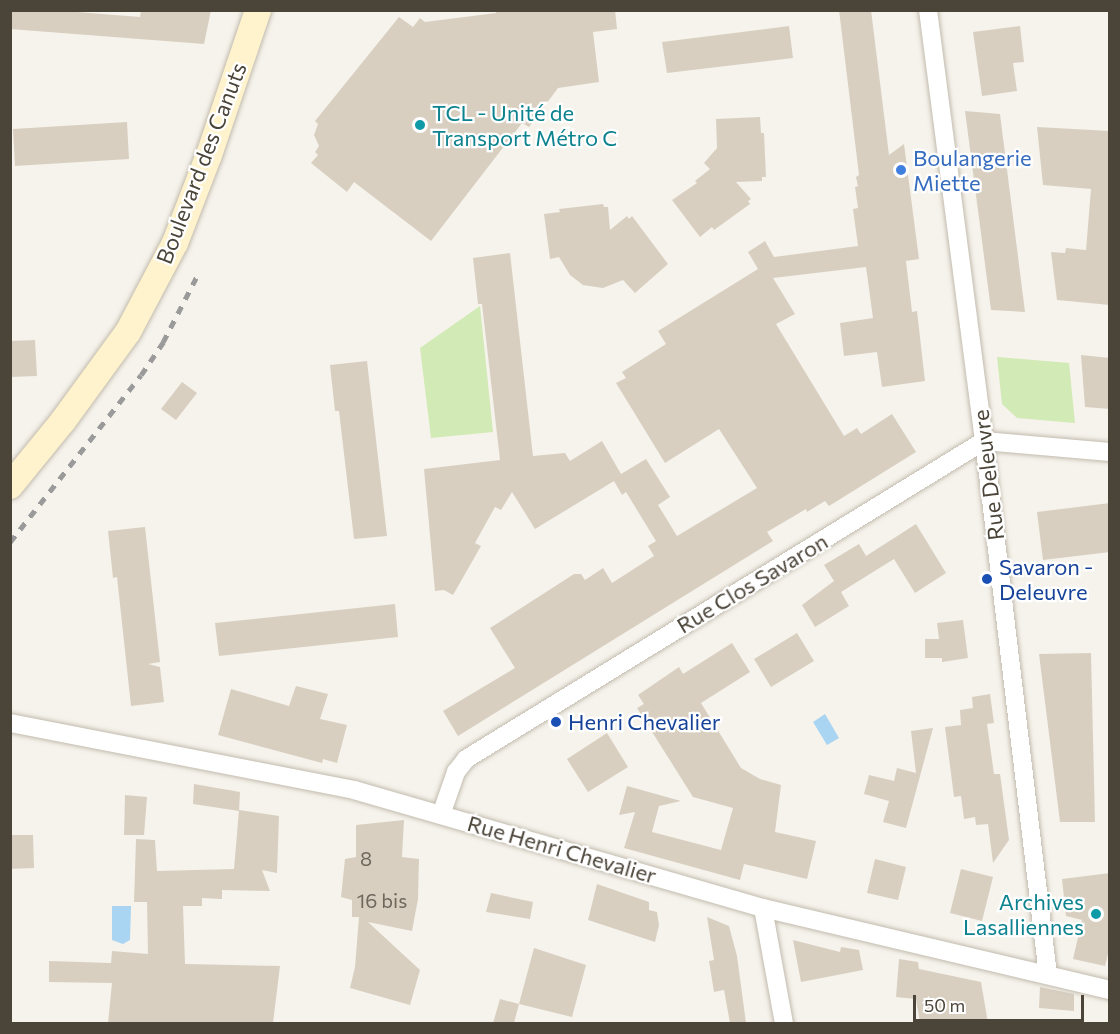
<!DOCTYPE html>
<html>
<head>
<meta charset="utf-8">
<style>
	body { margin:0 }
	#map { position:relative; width:1120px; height:1034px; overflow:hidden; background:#f6f3ec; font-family:Commissioner,sans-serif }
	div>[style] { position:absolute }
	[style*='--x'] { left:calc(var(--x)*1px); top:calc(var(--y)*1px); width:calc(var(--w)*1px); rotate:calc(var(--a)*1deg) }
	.green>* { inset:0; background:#d2eab5 }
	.water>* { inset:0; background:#a9d4f2 }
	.building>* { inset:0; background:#d8cfc1 }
	.roads { filter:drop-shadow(0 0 2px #c2bbae) drop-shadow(0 0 2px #c2bbae) }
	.street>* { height:18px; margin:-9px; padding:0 9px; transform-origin:9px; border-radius:9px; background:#fff }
	.secondary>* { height:26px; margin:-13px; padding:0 13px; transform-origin:13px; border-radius:13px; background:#fff3cd }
	.rail>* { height:4.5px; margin-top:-2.25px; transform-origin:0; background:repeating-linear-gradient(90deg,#9a9a9a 0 8px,transparent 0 16px) }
	.dots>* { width:16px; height:16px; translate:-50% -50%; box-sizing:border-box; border:3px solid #fff; border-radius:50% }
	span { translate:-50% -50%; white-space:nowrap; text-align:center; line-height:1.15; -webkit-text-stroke:4.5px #fff; paint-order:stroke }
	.number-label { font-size:20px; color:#6e675b }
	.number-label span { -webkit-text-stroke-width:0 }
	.culture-label { font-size:22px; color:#0d838f }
	.left { translate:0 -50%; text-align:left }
	.right { translate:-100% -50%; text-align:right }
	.shop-label { font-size:22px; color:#366cbe }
	.street-label { font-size:22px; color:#4b4439 }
	.transit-label { font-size:22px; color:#164399 }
	.frame { position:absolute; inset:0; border:12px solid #4b4439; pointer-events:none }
	.scale { position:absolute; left:913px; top:995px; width:171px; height:27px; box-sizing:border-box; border:3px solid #4b4439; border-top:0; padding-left:8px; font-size:18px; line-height:21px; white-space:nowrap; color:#4b4439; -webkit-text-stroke:4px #fff; paint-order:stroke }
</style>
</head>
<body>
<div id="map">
	<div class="green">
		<i style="clip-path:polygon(480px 306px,493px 432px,431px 438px,420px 348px)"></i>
		<i style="clip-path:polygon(997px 357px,1069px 363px,1075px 423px,1017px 418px,1002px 404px)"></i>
	</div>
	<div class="water">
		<i style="clip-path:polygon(825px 714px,839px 738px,827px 745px,813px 722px)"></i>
		<i style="clip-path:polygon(112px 906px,131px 906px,130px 940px,123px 944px,112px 940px)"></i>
	</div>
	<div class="building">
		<i style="clip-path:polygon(10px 10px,52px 10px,140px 17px,141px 10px,211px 10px,204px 44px,10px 29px)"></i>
		<i style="clip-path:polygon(496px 10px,615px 10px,617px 29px,593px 32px,599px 82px,558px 88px,529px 127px,522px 123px,431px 241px,354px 182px,347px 192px,311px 163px,318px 155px,315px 152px,319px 146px,314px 135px,318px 124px,315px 121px,399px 17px,413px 27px,420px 18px,425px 22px,496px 13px)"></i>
		<i style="clip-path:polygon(839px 10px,871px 10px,889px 155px,904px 144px,919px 259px,906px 261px,912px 312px,917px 311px,925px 381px,882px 387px,877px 352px,844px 356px,840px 323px,873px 318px,866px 267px,773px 278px,795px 314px,776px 324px,844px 436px,857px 428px,861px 434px,892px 414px,916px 452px,829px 506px,825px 501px,807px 512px,806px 509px,767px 532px,773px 541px,458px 736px,443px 711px,515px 668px,490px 628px,574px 574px,581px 574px,585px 580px,603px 568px,612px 583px,654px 556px,648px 546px,656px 541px,626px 492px,622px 495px,614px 481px,535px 529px,512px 492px,501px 510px,495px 507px,475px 543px,481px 546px,453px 595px,444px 590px,435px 591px,424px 469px,500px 460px,482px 304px,478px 304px,473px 258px,510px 253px,533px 456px,565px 453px,570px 461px,602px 441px,621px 474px,646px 459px,670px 497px,658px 505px,677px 536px,757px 488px,719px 429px,665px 463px,616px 383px,626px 378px,622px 372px,666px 344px,658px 331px,758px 269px,748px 252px,765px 241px,774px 257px,858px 246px,853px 209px,858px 208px,855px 187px,858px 186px,856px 177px,859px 175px)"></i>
		<i style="clip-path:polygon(789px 26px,793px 58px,667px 73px,662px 42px)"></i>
		<i style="clip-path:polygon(1020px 26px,1024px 62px,1013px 63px,1017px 91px,982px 96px,973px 32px)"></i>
		<i style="clip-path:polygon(965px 111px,1000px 114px,1025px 312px,991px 310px)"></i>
		<i style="clip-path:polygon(760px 117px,761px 133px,764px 133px,766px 177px,762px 177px,762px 181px,736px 182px,751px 199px,748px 201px,750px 204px,714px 230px,712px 227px,700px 237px,672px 200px,697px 183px,695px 181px,710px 169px,704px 163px,717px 148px,716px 119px)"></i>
		<i style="clip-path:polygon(127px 122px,129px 159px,15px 166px,13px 129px)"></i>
		<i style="clip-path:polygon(1037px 127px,1110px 131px,1110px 305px,1057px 300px,1051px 252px,1065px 253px,1066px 248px,1086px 250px,1091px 189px,1043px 185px)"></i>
		<i style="clip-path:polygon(603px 204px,604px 207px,608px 207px,610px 230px,627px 216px,629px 219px,632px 216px,668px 264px,635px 293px,623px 280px,603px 288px,583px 285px,570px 275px,559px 257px,550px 259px,544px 214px,560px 212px,559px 209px)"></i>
		<i style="clip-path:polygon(35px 340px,37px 376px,10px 377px,10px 341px)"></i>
		<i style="clip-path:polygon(1081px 355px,1110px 358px,1110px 409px,1085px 407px)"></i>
		<i style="clip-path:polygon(367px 361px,387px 536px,354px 539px,339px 411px,335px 411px,330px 365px)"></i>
		<i style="clip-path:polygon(182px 382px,197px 393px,176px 420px,161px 409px)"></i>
		<i style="clip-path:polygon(1110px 503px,1110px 552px,1043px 560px,1037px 512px)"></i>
		<i style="clip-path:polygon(916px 524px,946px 573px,915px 593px,894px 559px,841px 592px,849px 606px,815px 627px,802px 605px,834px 581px,824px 565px,859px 544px,866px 556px)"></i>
		<i style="clip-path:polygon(145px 527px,160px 662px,148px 664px,160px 667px,164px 702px,131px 706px,117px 577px,113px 578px,108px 531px)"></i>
		<i style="clip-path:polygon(395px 604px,398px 637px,219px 656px,215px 623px)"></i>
		<i style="clip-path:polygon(963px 620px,968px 658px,942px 662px,942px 658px,925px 658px,925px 639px,939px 639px,937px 623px)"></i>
		<i style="clip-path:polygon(797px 633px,814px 661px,771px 687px,754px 659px)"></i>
		<i style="clip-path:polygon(732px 643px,750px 672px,701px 703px,741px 768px,760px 779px,781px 785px,775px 832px,816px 841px,807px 879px,744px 864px,740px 880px,624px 848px,635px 812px,619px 815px,627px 786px,681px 801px,659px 806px,652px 832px,721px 850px,733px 808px,693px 797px,637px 708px,644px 704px,638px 695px,679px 667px,683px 674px)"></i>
		<i style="clip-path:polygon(1091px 653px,1095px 822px,1060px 822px,1039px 654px)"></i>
		<i style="clip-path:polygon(296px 686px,328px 694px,320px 719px,347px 725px,337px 763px,323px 759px,322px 763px,218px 735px,231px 689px,289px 706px)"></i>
		<i style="clip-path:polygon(990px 694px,994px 723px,987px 724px,994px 774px,1000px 774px,1009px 840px,993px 863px,988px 824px,976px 825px,975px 817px,964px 819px,961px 796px,954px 797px,945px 727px,961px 725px,960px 710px,973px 708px,972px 697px)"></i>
		<i style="clip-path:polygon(933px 728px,906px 828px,883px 822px,889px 801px,864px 794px,869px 775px,894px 781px,897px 768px,916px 773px,911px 731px)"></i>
		<i style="clip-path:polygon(607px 733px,628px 767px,588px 792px,567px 759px)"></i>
		<i style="clip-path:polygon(194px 784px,240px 792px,239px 811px,193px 804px)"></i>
		<i style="clip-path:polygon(125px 795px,147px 797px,144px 835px,124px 835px)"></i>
		<i style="clip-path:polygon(239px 810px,279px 816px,277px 873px,262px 870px,270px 891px,222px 890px,222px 899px,202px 898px,202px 906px,183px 906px,185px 964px,280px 966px,273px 1023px,108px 1023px,112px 983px,49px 982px,49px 961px,111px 963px,112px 951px,148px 954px,147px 902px,134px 902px,136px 839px,155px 840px,157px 871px,234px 869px)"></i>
		<i style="clip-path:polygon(404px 820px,402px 857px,419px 859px,418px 899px,412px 931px,368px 922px,420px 970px,410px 1005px,350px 988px,355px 967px,359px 917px,352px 917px,352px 900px,341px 897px,345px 859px,356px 857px,356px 825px)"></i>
		<i style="clip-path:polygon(10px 835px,33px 835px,34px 868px,10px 869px)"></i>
		<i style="clip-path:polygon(875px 859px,906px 867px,898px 900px,867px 893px)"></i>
		<i style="clip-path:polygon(961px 869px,993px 877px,982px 921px,950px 913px)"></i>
		<i style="clip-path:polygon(1110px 873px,1110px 945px,1105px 966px,1073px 959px,1082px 920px,1066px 916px,1062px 879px)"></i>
		<i style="clip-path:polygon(597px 884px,649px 902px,649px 910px,657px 912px,659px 925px,655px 942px,588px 920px)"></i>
		<i style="clip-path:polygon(491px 893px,533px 902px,530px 919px,486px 912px)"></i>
		<i style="clip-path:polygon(707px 917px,729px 926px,737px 956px,746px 1023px,730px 1023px,724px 990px,714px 992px,709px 961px,714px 960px)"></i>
		<i style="clip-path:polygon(793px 940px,840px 952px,841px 947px,859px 950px,863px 970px,801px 982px)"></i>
		<i style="clip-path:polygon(534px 948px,586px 965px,572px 1017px,519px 1004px)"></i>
		<i style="clip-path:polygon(899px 959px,918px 962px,919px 969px,981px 982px,988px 1023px,920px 1023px,916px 999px,896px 997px)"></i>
		<i style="clip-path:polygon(1040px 987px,1074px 994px,1074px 1011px,1039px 1008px)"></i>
		<i style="clip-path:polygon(500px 999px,519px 1004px,514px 1023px,493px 1023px)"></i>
	</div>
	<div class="roads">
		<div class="street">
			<i style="--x:928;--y:10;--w:435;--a:82.6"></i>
			<i style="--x:984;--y:441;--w:538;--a:83.17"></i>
			<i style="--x:10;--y:723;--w:350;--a:11"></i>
			<i style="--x:354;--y:790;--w:426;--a:16.1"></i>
			<i style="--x:763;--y:908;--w:357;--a:13.3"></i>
			<i style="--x:441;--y:815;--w:46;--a:-70.8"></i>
			<i style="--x:456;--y:772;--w:16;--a:-52"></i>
			<i style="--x:466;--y:759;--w:608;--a:-31.55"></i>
			<i style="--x:984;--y:441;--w:126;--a:5"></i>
			<i style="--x:763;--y:908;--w:118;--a:79.7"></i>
		</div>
		<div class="secondary">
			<i style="--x:10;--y:486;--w:84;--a:-50.8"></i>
			<i style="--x:63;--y:421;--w:110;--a:-53.9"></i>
			<i style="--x:128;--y:332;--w:101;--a:-62.2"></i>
			<i style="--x:175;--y:243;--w:94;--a:-68.9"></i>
			<i style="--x:209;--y:155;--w:153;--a:-71.3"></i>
		</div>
	</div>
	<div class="rail">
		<i style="--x:10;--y:542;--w:212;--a:-51.9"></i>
		<i style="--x:141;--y:375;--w:40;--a:-56"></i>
		<i style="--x:163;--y:342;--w:79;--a:-62.8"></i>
	</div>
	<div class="dots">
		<i style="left:420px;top:125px;background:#0f9aa8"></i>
		<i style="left:901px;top:170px;background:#3f7fe0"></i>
		<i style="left:987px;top:579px;background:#1a4fb4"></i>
		<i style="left:556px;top:722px;background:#1a4fb4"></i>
		<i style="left:1096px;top:914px;background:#0f9aa8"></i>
	</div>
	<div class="number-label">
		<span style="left:366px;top:858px">8</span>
		<span style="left:382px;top:900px">16 bis</span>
	</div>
	<div class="culture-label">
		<span class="left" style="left:432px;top:125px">TCL - Unité de<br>Transport Métro C</span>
		<span class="right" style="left:1084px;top:914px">Archives<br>Lasalliennes</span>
	</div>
	<div class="shop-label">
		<span class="left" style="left:913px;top:170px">Boulangerie<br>Miette</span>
	</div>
	<div class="street-label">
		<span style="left:201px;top:163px;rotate:-69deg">Boulevard des Canuts</span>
		<span style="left:988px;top:475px;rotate:-97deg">Rue Deleuvre</span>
		<span style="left:752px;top:583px;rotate:-31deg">Rue Clos Savaron</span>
		<span style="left:562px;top:849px;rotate:16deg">Rue Henri Chevalier</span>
	</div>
	<div class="transit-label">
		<span class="left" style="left:999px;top:579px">Savaron -<br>Deleuvre</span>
		<span class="left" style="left:568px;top:722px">Henri Chevalier</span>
	</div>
	<div class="frame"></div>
	<div class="scale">50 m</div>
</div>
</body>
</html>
